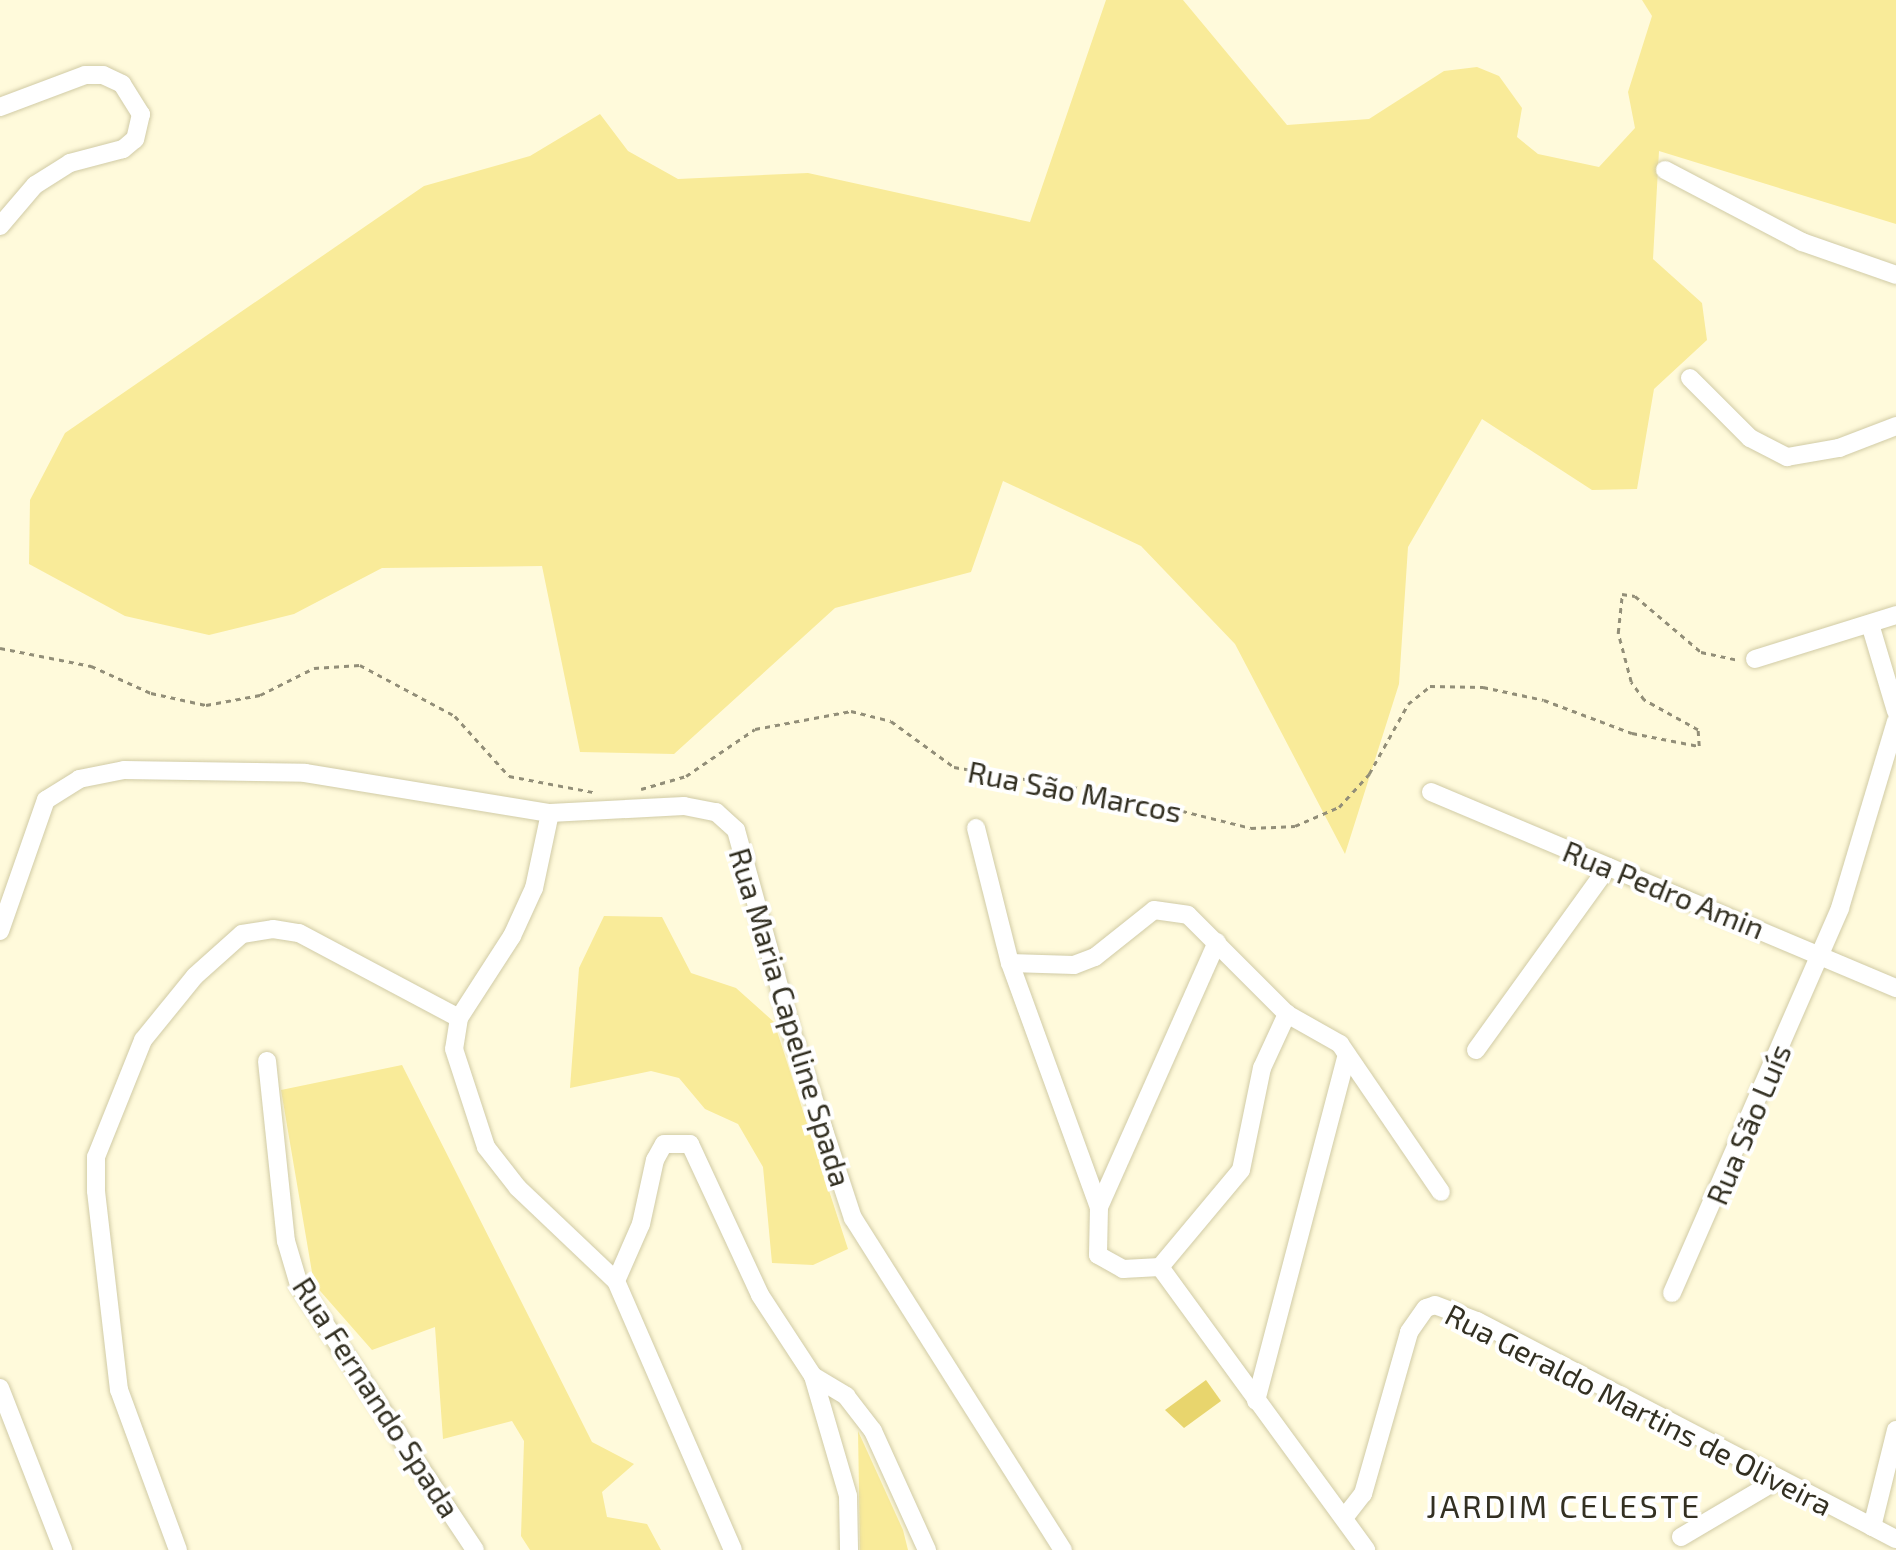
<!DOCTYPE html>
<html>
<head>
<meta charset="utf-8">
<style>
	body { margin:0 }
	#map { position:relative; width:1896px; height:1550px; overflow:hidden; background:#fffadb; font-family:"Exo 2",sans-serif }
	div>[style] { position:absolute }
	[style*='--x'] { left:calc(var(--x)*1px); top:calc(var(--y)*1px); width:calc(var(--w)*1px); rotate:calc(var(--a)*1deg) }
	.green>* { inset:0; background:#f9eb99 }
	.building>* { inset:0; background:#e8d56d }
	.path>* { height:2.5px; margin-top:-1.25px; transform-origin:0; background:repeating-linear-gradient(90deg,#928e78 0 5px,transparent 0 10px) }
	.roads { filter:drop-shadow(0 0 2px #d1cba6) drop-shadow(0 0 2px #d1cba6) }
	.minor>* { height:18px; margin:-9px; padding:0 9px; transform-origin:9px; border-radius:9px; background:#fff }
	span { translate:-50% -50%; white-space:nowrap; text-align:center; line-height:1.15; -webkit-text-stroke:8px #fff; paint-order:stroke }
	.street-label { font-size:30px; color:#333022 }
	.neighbourhood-label { font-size:32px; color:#333022; letter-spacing:2.5px }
</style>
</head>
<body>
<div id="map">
	<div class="green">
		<i style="clip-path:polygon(1106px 0,1183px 0,1287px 125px,1369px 119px,1444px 71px,1477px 67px,1499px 76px,1522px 108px,1517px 137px,1538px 154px,1599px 167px,1635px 128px,1628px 92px,1652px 16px,1642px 0,1896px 0,1896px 224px,1659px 151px,1653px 259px,1702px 303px,1707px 340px,1654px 389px,1637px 489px,1592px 490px,1482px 419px,1408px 547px,1399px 684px,1345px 854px,1235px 644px,1141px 546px,1003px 481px,971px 572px,835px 608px,674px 754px,580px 752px,542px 566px,382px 568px,294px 614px,209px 635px,125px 616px,29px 564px,30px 500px,65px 433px,424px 186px,530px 156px,600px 114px,628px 151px,678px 179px,808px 173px,1030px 222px)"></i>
		<i style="clip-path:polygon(604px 916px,662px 917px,691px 973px,736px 988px,774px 1022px,848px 1249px,813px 1265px,772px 1263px,763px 1167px,738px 1124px,705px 1109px,679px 1078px,651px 1071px,570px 1088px,579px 968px)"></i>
		<i style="clip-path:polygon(402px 1065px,592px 1442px,634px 1464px,602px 1492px,607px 1517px,647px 1524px,661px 1550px,530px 1550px,521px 1536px,524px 1441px,512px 1421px,443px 1439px,435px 1327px,372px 1350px,314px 1284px,281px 1090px)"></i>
		<i style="clip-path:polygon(858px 1431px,903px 1530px,908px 1550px,860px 1550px)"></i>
	</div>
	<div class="building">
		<i style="clip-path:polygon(1206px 1380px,1221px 1401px,1184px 1428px,1165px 1410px)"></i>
	</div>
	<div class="path">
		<i style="--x:0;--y:648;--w:93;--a:11.2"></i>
		<i style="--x:91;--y:666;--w:66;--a:24.2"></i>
		<i style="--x:151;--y:693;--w:56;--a:12.3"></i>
		<i style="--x:206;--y:705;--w:55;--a:-10.5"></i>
		<i style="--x:260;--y:695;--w:60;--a:-26.6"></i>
		<i style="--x:314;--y:668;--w:46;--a:-3.7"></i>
		<i style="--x:360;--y:665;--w:108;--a:28.2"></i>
		<i style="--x:455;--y:716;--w:81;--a:48"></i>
		<i style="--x:509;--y:776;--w:86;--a:10.8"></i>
		<i style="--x:641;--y:789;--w:47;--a:-16.1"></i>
		<i style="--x:686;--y:776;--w:83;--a:-34.3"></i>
		<i style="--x:755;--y:729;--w:98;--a:-10.6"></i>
		<i style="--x:851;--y:711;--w:41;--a:14"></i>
		<i style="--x:891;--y:721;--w:78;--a:36.1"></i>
		<i style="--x:954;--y:767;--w:162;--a:9.6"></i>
		<i style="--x:1114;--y:794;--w:141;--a:13.9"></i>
		<i style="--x:1251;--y:828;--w:44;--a:-2.6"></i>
		<i style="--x:1295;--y:826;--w:48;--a:-23.4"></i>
		<i style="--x:1339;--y:807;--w:45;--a:-47.7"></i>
		<i style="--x:1369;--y:774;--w:80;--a:-60.9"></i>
		<i style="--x:1408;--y:704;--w:28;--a:-39"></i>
		<i style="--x:1430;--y:686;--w:53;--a:1.1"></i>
		<i style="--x:1483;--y:687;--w:62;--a:12"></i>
		<i style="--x:1544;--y:700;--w:94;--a:20.6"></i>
		<i style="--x:1632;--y:733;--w:68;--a:11"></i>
		<i style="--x:1699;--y:746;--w:16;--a:-94"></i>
		<i style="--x:1698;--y:730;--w:62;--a:-150.9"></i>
		<i style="--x:1644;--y:700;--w:22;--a:-126"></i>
		<i style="--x:1631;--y:682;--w:51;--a:-104.9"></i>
		<i style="--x:1618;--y:633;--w:39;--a:-84"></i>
		<i style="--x:1622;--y:594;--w:13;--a:9"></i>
		<i style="--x:1635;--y:596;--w:87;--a:40.3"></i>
		<i style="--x:1701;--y:652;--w:39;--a:12"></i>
	</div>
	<div class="roads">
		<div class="minor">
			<i style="--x:0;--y:107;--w:91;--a:-20.6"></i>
			<i style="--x:85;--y:75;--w:18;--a:0"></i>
			<i style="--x:103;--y:75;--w:21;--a:25"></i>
			<i style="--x:122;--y:84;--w:36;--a:58"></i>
			<i style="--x:141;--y:114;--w:26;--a:103"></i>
			<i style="--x:135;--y:139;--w:16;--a:140"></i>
			<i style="--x:123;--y:149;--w:55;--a:165.2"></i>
			<i style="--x:70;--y:163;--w:41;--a:147.8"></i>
			<i style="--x:35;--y:185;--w:54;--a:130.5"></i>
			<i style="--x:1665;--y:170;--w:155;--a:27.7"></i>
			<i style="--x:1802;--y:242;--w:100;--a:19.3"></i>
			<i style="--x:1690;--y:378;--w:85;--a:45"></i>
			<i style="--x:1750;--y:438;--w:42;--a:27.2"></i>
			<i style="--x:1787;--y:457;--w:53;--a:-9.8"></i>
			<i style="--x:1839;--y:448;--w:61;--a:-21.1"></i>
			<i style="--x:1870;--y:624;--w:91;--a:73.4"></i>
			<i style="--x:1755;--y:659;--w:148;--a:-17.3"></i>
			<i style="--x:1431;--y:792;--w:505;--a:22.86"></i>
			<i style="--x:550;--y:813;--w:77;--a:102"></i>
			<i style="--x:534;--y:888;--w:53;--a:114.6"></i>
			<i style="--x:512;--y:936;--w:98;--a:122.9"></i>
			<i style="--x:459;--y:1018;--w:31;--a:99"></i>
			<i style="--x:454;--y:1049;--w:103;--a:71.9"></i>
			<i style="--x:486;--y:1147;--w:52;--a:52"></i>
			<i style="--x:518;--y:1188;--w:135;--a:43.5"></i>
			<i style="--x:616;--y:1281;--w:293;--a:66.5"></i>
			<i style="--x:976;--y:828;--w:139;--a:75.9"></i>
			<i style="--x:1010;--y:963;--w:260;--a:70"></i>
			<i style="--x:1099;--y:1207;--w:48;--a:91.2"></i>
			<i style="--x:1098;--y:1255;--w:29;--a:29"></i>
			<i style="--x:1123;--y:1269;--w:37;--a:-3"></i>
			<i style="--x:0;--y:931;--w:139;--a:-70.7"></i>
			<i style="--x:46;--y:800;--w:39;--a:-32"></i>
			<i style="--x:79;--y:779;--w:46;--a:-11.3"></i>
			<i style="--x:124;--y:770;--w:181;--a:0.9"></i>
			<i style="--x:305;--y:773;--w:248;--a:9.3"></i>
			<i style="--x:550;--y:813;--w:134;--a:-3"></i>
			<i style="--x:684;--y:806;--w:33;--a:11"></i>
			<i style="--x:716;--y:812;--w:27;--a:42"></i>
			<i style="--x:736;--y:830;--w:211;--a:74.6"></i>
			<i style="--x:792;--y:1033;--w:195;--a:71.8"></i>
			<i style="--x:853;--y:1218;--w:393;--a:57.7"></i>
			<i style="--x:1010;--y:963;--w:64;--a:1.8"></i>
			<i style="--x:1074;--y:965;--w:22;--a:-21"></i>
			<i style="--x:1095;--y:957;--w:75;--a:-38.5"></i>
			<i style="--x:1154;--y:910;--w:34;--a:8"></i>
			<i style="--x:1188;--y:915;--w:140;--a:45"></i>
			<i style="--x:1287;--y:1014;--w:61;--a:29.5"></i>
			<i style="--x:1340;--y:1044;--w:179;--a:55.7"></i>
			<i style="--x:1476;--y:1050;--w:226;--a:-54.2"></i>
			<i style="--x:267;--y:1061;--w:181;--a:84"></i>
			<i style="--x:286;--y:1241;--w:46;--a:73.5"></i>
			<i style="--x:299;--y:1285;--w:318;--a:56.4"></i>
			<i style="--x:1099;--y:1207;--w:290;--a:-66"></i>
			<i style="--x:1160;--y:1267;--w:350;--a:53.9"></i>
			<i style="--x:1160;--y:1267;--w:126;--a:-50.1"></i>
			<i style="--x:1241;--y:1170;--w:104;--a:-78.4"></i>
			<i style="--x:1262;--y:1068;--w:60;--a:-65.2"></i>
			<i style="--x:616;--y:1281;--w:62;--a:-66.3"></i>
			<i style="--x:641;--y:1224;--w:66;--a:-77.7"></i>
			<i style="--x:655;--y:1160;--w:18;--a:-61"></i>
			<i style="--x:664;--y:1144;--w:26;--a:0"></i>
			<i style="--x:690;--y:1144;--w:166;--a:65.1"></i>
			<i style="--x:760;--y:1295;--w:97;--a:56.8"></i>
			<i style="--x:813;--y:1376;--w:39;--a:31"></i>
			<i style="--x:846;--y:1396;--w:44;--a:52.4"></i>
			<i style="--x:873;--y:1431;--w:131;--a:65.6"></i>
			<i style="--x:1672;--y:1293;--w:420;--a:-66.4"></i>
			<i style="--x:1840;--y:908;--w:195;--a:-73.3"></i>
			<i style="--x:813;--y:1376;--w:125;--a:73.7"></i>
			<i style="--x:848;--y:1496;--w:54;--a:88.9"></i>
			<i style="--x:0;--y:1388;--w:174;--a:68.7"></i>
			<i style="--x:1256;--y:1401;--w:356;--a:-75.3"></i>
			<i style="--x:1344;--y:1518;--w:31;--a:-52"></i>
			<i style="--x:1363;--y:1494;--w:168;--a:-74.1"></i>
			<i style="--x:1409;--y:1332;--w:29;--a:-55"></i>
			<i style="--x:1426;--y:1308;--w:9;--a:-18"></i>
			<i style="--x:1435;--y:1305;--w:45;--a:20.9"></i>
			<i style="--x:1477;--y:1321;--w:472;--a:27.5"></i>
			<i style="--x:1872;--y:1527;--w:100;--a:-76.1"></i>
			<i style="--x:1681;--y:1537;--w:114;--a:-30.6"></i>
			<i style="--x:178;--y:1550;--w:171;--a:-110.2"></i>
			<i style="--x:119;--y:1390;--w:200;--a:-96.6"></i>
			<i style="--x:96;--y:1191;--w:34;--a:-90"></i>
			<i style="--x:96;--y:1157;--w:126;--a:-68.1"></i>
			<i style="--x:143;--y:1040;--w:82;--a:-50.9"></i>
			<i style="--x:195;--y:976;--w:63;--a:-41.8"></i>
			<i style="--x:242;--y:934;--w:31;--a:-9"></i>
			<i style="--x:273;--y:929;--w:26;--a:9"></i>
			<i style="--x:299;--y:933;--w:181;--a:28"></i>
		</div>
	</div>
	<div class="street-label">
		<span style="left:1075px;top:791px;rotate:11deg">Rua São Marcos</span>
		<span style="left:1664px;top:889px;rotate:22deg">Rua Pedro Amin</span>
		<span style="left:791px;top:1017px;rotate:73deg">Rua Maria Capeline Spada</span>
		<span style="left:1748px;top:1124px;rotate:-67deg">Rua São Luís</span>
		<span style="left:377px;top:1397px;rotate:57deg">Rua Fernando Spada</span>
		<span style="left:1639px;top:1409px;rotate:27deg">Rua Geraldo Martins de Oliveira</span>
	</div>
	<div class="neighbourhood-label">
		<span style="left:1564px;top:1505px">JARDIM CELESTE</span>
	</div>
</div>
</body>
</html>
